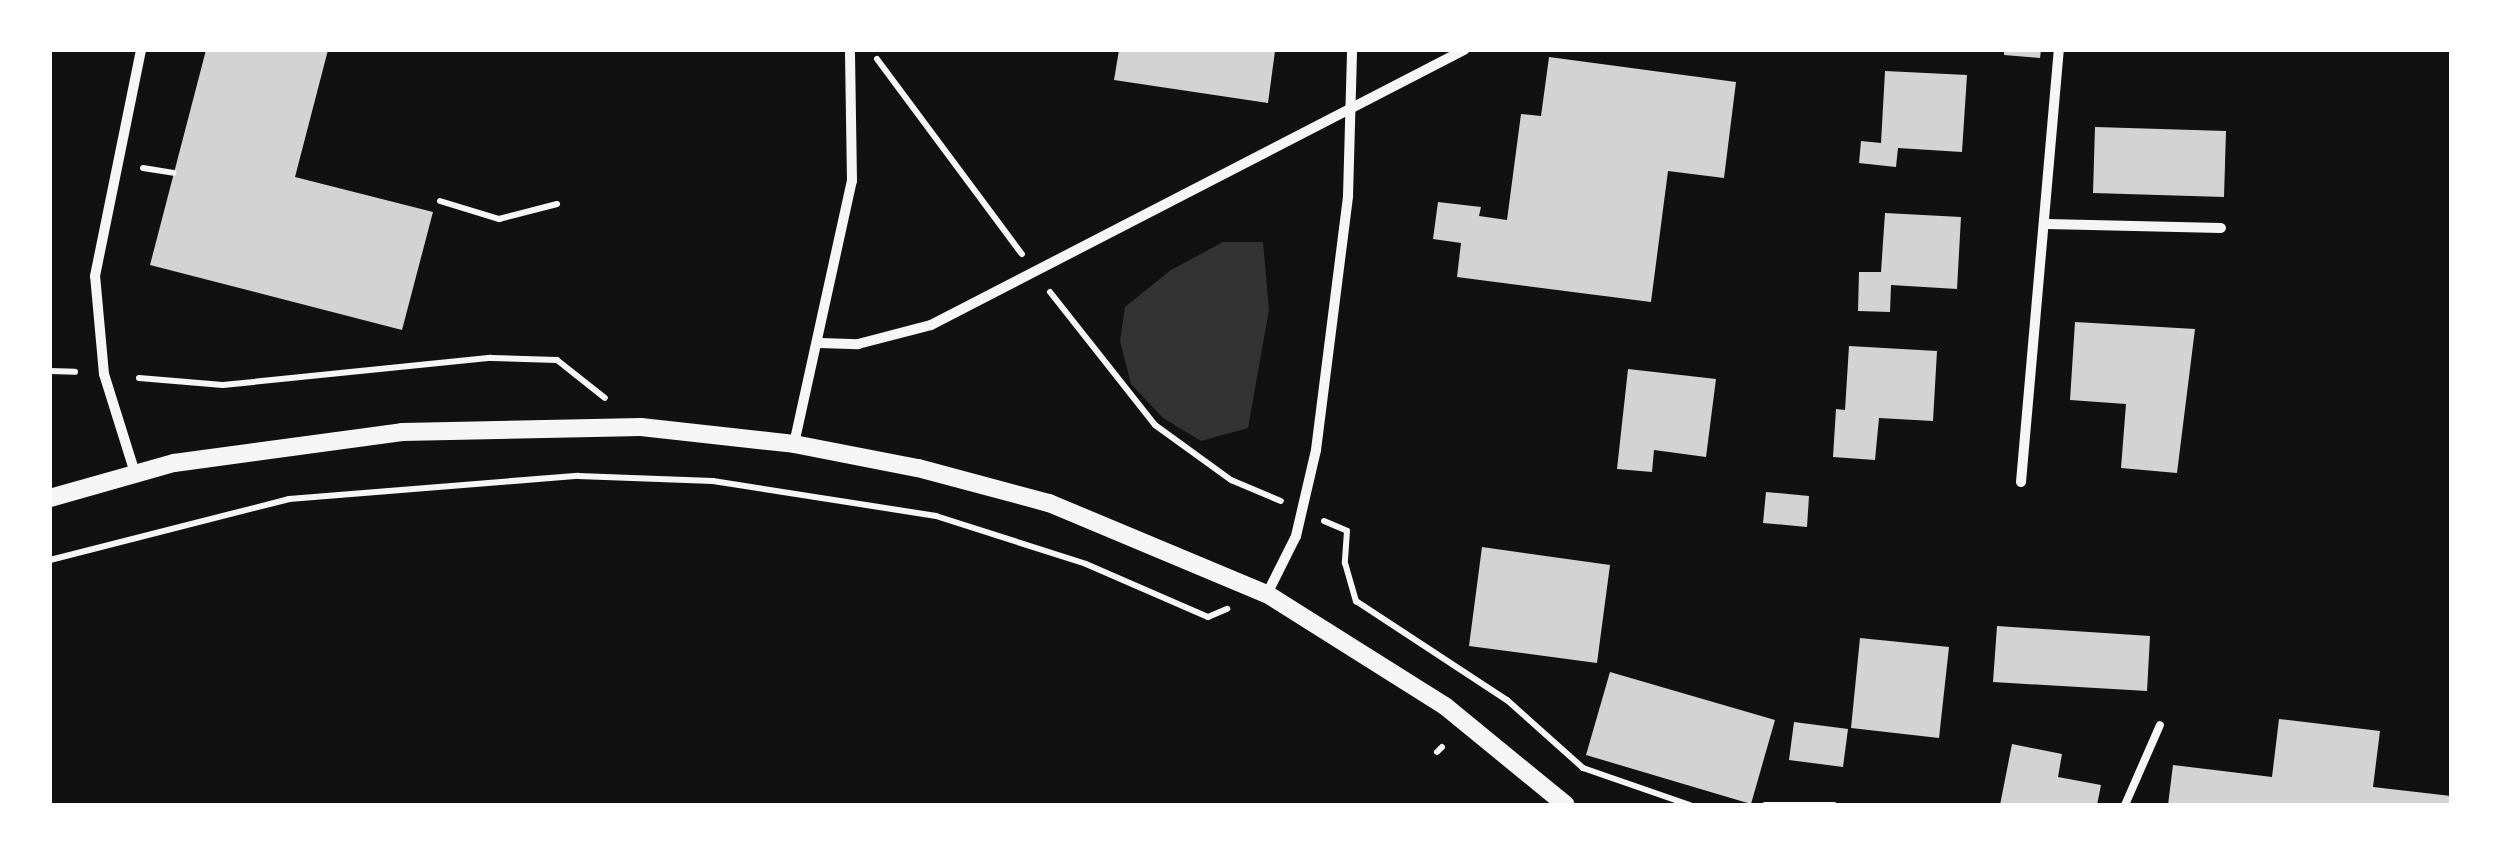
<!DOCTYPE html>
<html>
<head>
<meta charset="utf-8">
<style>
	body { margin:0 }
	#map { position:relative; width:2501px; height:855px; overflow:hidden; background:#111; font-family:"Exo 2",sans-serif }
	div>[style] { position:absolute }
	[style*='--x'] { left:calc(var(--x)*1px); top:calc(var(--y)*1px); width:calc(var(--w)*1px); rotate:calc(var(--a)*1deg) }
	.water>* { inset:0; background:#333 }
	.building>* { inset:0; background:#d3d3d3 }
	.path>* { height:6px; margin:-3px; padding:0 3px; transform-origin:3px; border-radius:3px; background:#f5f5f5 }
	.service>* { height:8px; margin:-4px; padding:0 4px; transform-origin:4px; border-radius:4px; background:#f5f5f5 }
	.minor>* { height:10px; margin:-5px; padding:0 5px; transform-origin:5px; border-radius:5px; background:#f5f5f5 }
	.tertiary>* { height:18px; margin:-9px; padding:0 9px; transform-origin:9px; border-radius:9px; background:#f5f5f5 }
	span { translate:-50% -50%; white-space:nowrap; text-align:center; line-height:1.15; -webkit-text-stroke:10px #fff; paint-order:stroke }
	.frame { position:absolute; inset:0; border:52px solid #fff; pointer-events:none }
</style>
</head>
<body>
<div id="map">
	<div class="water">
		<i style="clip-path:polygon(1223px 242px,1263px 242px,1269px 310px,1248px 428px,1201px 441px,1163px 418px,1131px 384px,1120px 341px,1125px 307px,1171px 270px)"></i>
	</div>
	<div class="building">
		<i style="clip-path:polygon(206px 50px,328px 50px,295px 177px,433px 212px,402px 330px,150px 265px)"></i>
		<i style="clip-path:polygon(1119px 50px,1275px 51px,1268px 103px,1114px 80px)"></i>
		<i style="clip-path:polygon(2004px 50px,2041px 50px,2040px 58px,2004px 55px)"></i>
		<i style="clip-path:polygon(1549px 57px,1736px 82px,1724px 178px,1668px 171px,1651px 302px,1457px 277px,1461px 243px,1433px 239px,1438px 202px,1481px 207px,1479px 216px,1507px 220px,1521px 114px,1541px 116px)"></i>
		<i style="clip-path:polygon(1885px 71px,1967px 75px,1962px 152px,1898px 148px,1896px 167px,1859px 163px,1861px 141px,1881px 143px)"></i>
		<i style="clip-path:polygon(2095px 127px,2226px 131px,2224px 197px,2093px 193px)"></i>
		<i style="clip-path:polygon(1885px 213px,1961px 217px,1957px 289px,1891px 285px,1890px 312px,1858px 311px,1859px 272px,1881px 272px)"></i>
		<i style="clip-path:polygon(2075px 322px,2195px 329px,2177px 473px,2121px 468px,2126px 404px,2070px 400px)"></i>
		<i style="clip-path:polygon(1849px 346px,1937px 351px,1933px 421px,1879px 418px,1875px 460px,1833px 457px,1836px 409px,1845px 410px)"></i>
		<i style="clip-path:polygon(1628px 369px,1716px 379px,1706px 457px,1654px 450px,1652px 472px,1617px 469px)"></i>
		<i style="clip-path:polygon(1766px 492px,1809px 496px,1807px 527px,1763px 523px)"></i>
		<i style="clip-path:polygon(1482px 547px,1610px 565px,1597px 663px,1469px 646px)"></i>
		<i style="clip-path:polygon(1997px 626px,2150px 636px,2147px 691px,1993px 682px)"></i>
		<i style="clip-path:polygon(1860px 638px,1949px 647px,1939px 738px,1851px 728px)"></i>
		<i style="clip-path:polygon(1610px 672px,1775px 720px,1751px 804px,1586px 755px)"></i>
		<i style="clip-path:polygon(2279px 719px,2380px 731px,2373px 787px,2451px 796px,2451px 805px,2168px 805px,2173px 765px,2272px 777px)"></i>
		<i style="clip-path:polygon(1794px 722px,1848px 729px,1843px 767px,1789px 760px)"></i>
		<i style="clip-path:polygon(2012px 744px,2062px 754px,2058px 777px,2101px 785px,2097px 805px,2000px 805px)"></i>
	</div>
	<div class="path">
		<i style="--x:877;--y:59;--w:243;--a:53.4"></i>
		<i style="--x:143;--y:168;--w:31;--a:9"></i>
		<i style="--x:440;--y:201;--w:62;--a:17"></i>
		<i style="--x:499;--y:219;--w:60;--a:-14.5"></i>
		<i style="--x:1050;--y:292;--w:169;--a:51.7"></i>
		<i style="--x:1155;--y:425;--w:94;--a:35.9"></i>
		<i style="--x:1231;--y:480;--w:54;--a:22.8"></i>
		<i style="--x:50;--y:371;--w:25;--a:2"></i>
		<i style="--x:139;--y:378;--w:84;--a:4.8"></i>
		<i style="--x:223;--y:385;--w:269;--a:-5.8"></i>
		<i style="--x:491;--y:358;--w:66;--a:1.7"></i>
		<i style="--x:557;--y:360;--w:61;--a:38.4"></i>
		<i style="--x:1324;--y:521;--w:25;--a:23"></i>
		<i style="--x:1347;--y:531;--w:32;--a:94"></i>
		<i style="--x:1345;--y:563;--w:40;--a:74"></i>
		<i style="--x:1356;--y:601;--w:181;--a:33.3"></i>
		<i style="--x:1507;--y:700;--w:102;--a:41.8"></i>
		<i style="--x:1583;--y:768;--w:113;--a:19.1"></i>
		<i style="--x:50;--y:560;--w:247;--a:-14.3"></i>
		<i style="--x:289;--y:499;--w:290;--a:-4.6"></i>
		<i style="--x:578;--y:476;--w:135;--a:2.1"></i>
		<i style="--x:713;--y:481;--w:226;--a:8.9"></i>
		<i style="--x:936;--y:516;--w:157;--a:17.7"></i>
		<i style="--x:1086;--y:564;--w:133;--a:23.5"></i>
		<i style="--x:1208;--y:617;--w:21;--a:-23"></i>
		<i style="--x:1437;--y:752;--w:7;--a:-45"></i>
		<i style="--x:1765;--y:805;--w:69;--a:0"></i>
	</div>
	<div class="service">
		<i style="--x:2125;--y:805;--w:87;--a:-66.4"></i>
	</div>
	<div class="minor">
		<i style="--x:2047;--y:224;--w:174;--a:1.3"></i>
		<i style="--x:820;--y:343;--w:38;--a:2"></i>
		<i style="--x:858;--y:344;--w:75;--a:-14.6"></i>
		<i style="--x:931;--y:325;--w:600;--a:-27.29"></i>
		<i style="--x:794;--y:444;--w:269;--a:-77.6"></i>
		<i style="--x:852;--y:181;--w:131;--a:-90.9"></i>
		<i style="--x:135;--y:473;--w:104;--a:-107.4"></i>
		<i style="--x:104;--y:374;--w:98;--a:-95.2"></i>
		<i style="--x:95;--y:276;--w:231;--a:-78.5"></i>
		<i style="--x:2021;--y:482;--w:434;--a:-85"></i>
		<i style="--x:1267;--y:594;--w:65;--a:-63.4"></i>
		<i style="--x:1296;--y:536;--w:88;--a:-76.9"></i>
		<i style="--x:1316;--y:450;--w:256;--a:-82.8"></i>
		<i style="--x:1348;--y:196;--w:146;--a:-88.4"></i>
	</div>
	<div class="tertiary">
		<i style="--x:50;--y:498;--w:129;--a:-15.8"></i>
		<i style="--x:174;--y:463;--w:230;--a:-7.7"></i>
		<i style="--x:402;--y:432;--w:239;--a:-1.2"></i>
		<i style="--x:641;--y:427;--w:154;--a:6.3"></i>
		<i style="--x:794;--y:444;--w:126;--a:11"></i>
		<i style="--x:918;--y:468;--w:136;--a:15"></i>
		<i style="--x:1049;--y:503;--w:236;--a:22.7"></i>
		<i style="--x:1267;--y:594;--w:210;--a:32.2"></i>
		<i style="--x:1445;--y:706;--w:156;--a:39.3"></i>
	</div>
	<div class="frame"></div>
</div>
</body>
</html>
